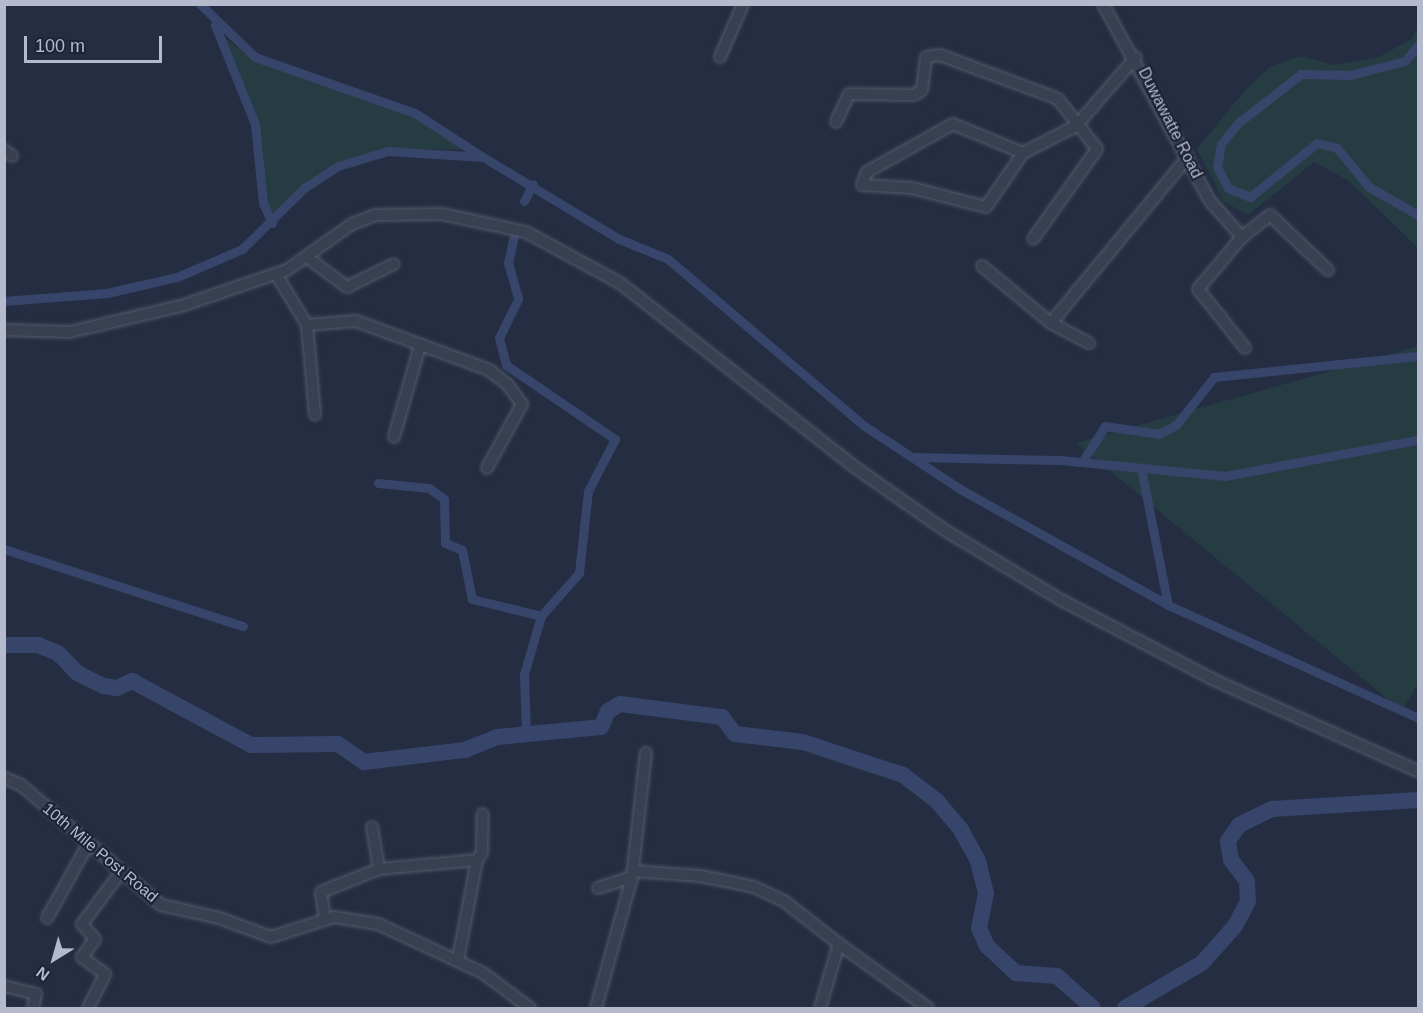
<!DOCTYPE html>
<html>
<head>
<meta charset="utf-8">
<style>
	body { margin:0 }
	#map { position:relative; width:1423px; height:1013px; overflow:hidden; background:#242d42; font-family:Arial,sans-serif }
	div>[style] { position:absolute }
	[style*='--x'] { left:calc(var(--x)*1px); top:calc(var(--y)*1px); width:calc(var(--w)*1px); rotate:calc(var(--a)*1deg) }
	.green>* { inset:0; background:#263c43 }
	.canal>* { height:9px; margin:-4.5px; padding:0 4.5px; transform-origin:4.5px; border-radius:4.5px; background:#37456a }
	.river>* { height:16px; margin:-8px; padding:0 8px; transform-origin:8px; border-radius:8px; background:#37456a }
	.roads { filter:drop-shadow(0 0 2px #535a6c) drop-shadow(0 0 2px #535a6c) }
	.street>* { height:10px; margin:-5px; padding:0 5px; transform-origin:5px; border-radius:5px; background:#384051 }
	span { translate:-50% -50%; white-space:nowrap; text-align:center; line-height:1.15; -webkit-text-stroke:4.5px #1d2437; paint-order:stroke }
	.street-label { font-size:16px; color:#b5bbcc }
	.frame { position:absolute; inset:0; border:6px solid #b5bbcc; pointer-events:none }
	.north { position:absolute; left:24px; top:929px; width:60px; height:60px; -webkit-text-stroke:4px #1d2437; paint-order:stroke; rotate:217deg; font-size:16px; font-weight:700; line-height:24px; text-align:center; color:#b5bbcc }
	.north::after { content:''; display:block; margin:auto; width:21px; height:27px; background:#b5bbcc; clip-path:polygon(50% 0,100% 100%,50% 72%,0 100%) }
	.scale { position:absolute; left:24px; top:36px; width:138px; height:27px; box-sizing:border-box; border:3px solid #b5bbcc; border-top:0; padding-left:8px; font-size:18px; line-height:21px; white-space:nowrap; color:#b5bbcc; -webkit-text-stroke:4px #1d2437; paint-order:stroke }
</style>
</head>
<body>
<div id="map">
	<div class="green">
		<i style="clip-path:polygon(1418px 28px,1418px 248px,1349px 181px,1314px 162px,1248px 215px,1224px 202px,1197px 149px,1247px 88px,1271px 66px,1301px 56px,1334px 65px,1379px 57px,1411px 39px)"></i>
		<i style="clip-path:polygon(224px 37px,252px 59px,413px 116px,466px 150px,386px 148px,337px 163px,303px 185px,273px 218px,266px 201px,258px 124px)"></i>
		<i style="clip-path:polygon(1418px 346px,1418px 683px,1402px 711px,1076px 443px)"></i>
	</div>
	<div class="canal">
		<i style="--x:200;--y:4;--w:76;--a:43.9"></i>
		<i style="--x:255;--y:57;--w:170;--a:19.3"></i>
		<i style="--x:415;--y:113;--w:79;--a:33.1"></i>
		<i style="--x:215;--y:25;--w:107;--a:68"></i>
		<i style="--x:255;--y:124;--w:79;--a:84.2"></i>
		<i style="--x:263;--y:203;--w:22;--a:66"></i>
		<i style="--x:1418;--y:45;--w:21;--a:129"></i>
		<i style="--x:1405;--y:61;--w:57;--a:165.7"></i>
		<i style="--x:1350;--y:75;--w:49;--a:-178.8"></i>
		<i style="--x:1301;--y:74;--w:80;--a:142.1"></i>
		<i style="--x:1238;--y:123;--w:27;--a:129"></i>
		<i style="--x:1221;--y:144;--w:23;--a:100"></i>
		<i style="--x:1217;--y:167;--w:24;--a:62"></i>
		<i style="--x:1228;--y:188;--w:24;--a:22"></i>
		<i style="--x:1250;--y:197;--w:86;--a:-38.9"></i>
		<i style="--x:1317;--y:143;--w:21;--a:14"></i>
		<i style="--x:1337;--y:148;--w:50;--a:50.6"></i>
		<i style="--x:1369;--y:187;--w:56;--a:29.7"></i>
		<i style="--x:524;--y:201;--w:19;--a:-62"></i>
		<i style="--x:514;--y:235;--w:29;--a:102"></i>
		<i style="--x:508;--y:263;--w:37;--a:74"></i>
		<i style="--x:518;--y:299;--w:43;--a:116"></i>
		<i style="--x:499;--y:338;--w:28;--a:75"></i>
		<i style="--x:506;--y:365;--w:132;--a:34.2"></i>
		<i style="--x:615;--y:439;--w:59;--a:117.4"></i>
		<i style="--x:588;--y:491;--w:82;--a:96.3"></i>
		<i style="--x:579;--y:573;--w:57;--a:131.5"></i>
		<i style="--x:541;--y:616;--w:60;--a:106.3"></i>
		<i style="--x:524;--y:674;--w:60;--a:88.1"></i>
		<i style="--x:4;--y:301;--w:103;--a:-4.4"></i>
		<i style="--x:107;--y:293;--w:72;--a:-12.9"></i>
		<i style="--x:177;--y:277;--w:71;--a:-23.3"></i>
		<i style="--x:242;--y:249;--w:87;--a:-44.5"></i>
		<i style="--x:304;--y:188;--w:40;--a:-32.9"></i>
		<i style="--x:338;--y:166;--w:52;--a:-16.7"></i>
		<i style="--x:388;--y:151;--w:95;--a:3.6"></i>
		<i style="--x:483;--y:157;--w:159;--a:31.1"></i>
		<i style="--x:619;--y:239;--w:53;--a:22.2"></i>
		<i style="--x:668;--y:259;--w:256;--a:40.4"></i>
		<i style="--x:863;--y:425;--w:116;--a:33.4"></i>
		<i style="--x:960;--y:489;--w:238;--a:29.1"></i>
		<i style="--x:1168;--y:605;--w:274;--a:24.3"></i>
		<i style="--x:912;--y:457;--w:148;--a:1.2"></i>
		<i style="--x:1060;--y:460;--w:166;--a:5.5"></i>
		<i style="--x:1225;--y:476;--w:196;--a:-10.6"></i>
		<i style="--x:1082;--y:462;--w:43;--a:-57.4"></i>
		<i style="--x:1105;--y:426;--w:55;--a:8.4"></i>
		<i style="--x:1159;--y:434;--w:19;--a:-28"></i>
		<i style="--x:1176;--y:425;--w:61;--a:-51.6"></i>
		<i style="--x:1214;--y:377;--w:205;--a:-5.9"></i>
		<i style="--x:1141;--y:468;--w:140;--a:78.9"></i>
		<i style="--x:378;--y:483;--w:51;--a:5.6"></i>
		<i style="--x:429;--y:488;--w:19;--a:36"></i>
		<i style="--x:444;--y:499;--w:44;--a:88.7"></i>
		<i style="--x:445;--y:543;--w:18;--a:22"></i>
		<i style="--x:462;--y:550;--w:50;--a:78.5"></i>
		<i style="--x:472;--y:599;--w:71;--a:13.8"></i>
		<i style="--x:4;--y:549;--w:251;--a:17.9"></i>
	</div>
	<div class="river">
		<i style="--x:4;--y:645;--w:34;--a:0"></i>
		<i style="--x:38;--y:645;--w:22;--a:22"></i>
		<i style="--x:58;--y:653;--w:28;--a:46"></i>
		<i style="--x:77;--y:673;--w:30;--a:26"></i>
		<i style="--x:104;--y:686;--w:13;--a:9"></i>
		<i style="--x:117;--y:688;--w:17;--a:-25"></i>
		<i style="--x:132;--y:681;--w:135;--a:28.3"></i>
		<i style="--x:251;--y:745;--w:87;--a:-0.7"></i>
		<i style="--x:338;--y:744;--w:32;--a:35"></i>
		<i style="--x:364;--y:762;--w:102;--a:-6.8"></i>
		<i style="--x:465;--y:750;--w:35;--a:-22"></i>
		<i style="--x:498;--y:737;--w:103;--a:-5.5"></i>
		<i style="--x:601;--y:727;--w:17;--a:-66"></i>
		<i style="--x:608;--y:711;--w:14;--a:-30"></i>
		<i style="--x:620;--y:704;--w:103;--a:7.3"></i>
		<i style="--x:722;--y:717;--w:21;--a:53"></i>
		<i style="--x:735;--y:734;--w:68;--a:6.7"></i>
		<i style="--x:803;--y:742;--w:105;--a:18.3"></i>
		<i style="--x:903;--y:775;--w:43;--a:37.4"></i>
		<i style="--x:937;--y:801;--w:38;--a:50"></i>
		<i style="--x:961;--y:830;--w:35;--a:61"></i>
		<i style="--x:978;--y:861;--w:33;--a:76"></i>
		<i style="--x:986;--y:893;--w:36;--a:101"></i>
		<i style="--x:979;--y:928;--w:20;--a:66"></i>
		<i style="--x:987;--y:946;--w:40;--a:43"></i>
		<i style="--x:1016;--y:973;--w:41;--a:4.2"></i>
		<i style="--x:1057;--y:976;--w:48;--a:41.6"></i>
		<i style="--x:1125;--y:1008;--w:89;--a:-30.3"></i>
		<i style="--x:1202;--y:963;--w:50;--a:-48.3"></i>
		<i style="--x:1235;--y:926;--w:27;--a:-62"></i>
		<i style="--x:1248;--y:902;--w:21;--a:-93"></i>
		<i style="--x:1247;--y:881;--w:26;--a:-127"></i>
		<i style="--x:1231;--y:860;--w:19;--a:-99"></i>
		<i style="--x:1228;--y:841;--w:19;--a:-55"></i>
		<i style="--x:1239;--y:825;--w:37;--a:-26"></i>
		<i style="--x:1272;--y:809;--w:146;--a:-3.5"></i>
	</div>
	<div class="roads">
		<div class="street">
			<i style="--x:1103;--y:4;--w:224;--a:61.5"></i>
			<i style="--x:1210;--y:201;--w:48;--a:48.4"></i>
			<i style="--x:720;--y:57;--w:58;--a:-66.5"></i>
			<i style="--x:836;--y:122;--w:31;--a:-65"></i>
			<i style="--x:849;--y:94;--w:65;--a:0.9"></i>
			<i style="--x:914;--y:95;--w:9;--a:-32"></i>
			<i style="--x:922;--y:90;--w:33;--a:-83"></i>
			<i style="--x:926;--y:57;--w:14;--a:-8"></i>
			<i style="--x:940;--y:55;--w:126;--a:20.4"></i>
			<i style="--x:1058;--y:99;--w:63;--a:52"></i>
			<i style="--x:1097;--y:149;--w:110;--a:125.4"></i>
			<i style="--x:4;--y:150;--w:10;--a:37"></i>
			<i style="--x:1023;--y:153;--w:65;--a:124.4"></i>
			<i style="--x:986;--y:207;--w:76;--a:-165.6"></i>
			<i style="--x:912;--y:188;--w:50;--a:-176.6"></i>
			<i style="--x:862;--y:185;--w:14;--a:-69"></i>
			<i style="--x:867;--y:172;--w:98;--a:-29.2"></i>
			<i style="--x:953;--y:124;--w:76;--a:22.5"></i>
			<i style="--x:1023;--y:153;--w:59;--a:-27"></i>
			<i style="--x:1076;--y:126;--w:91;--a:-49"></i>
			<i style="--x:308;--y:258;--w:49;--a:36.6"></i>
			<i style="--x:347;--y:287;--w:52;--a:-26.1"></i>
			<i style="--x:982;--y:266;--w:89;--a:39.6"></i>
			<i style="--x:1051;--y:323;--w:215;--a:-50.5"></i>
			<i style="--x:276;--y:274;--w:60;--a:58.7"></i>
			<i style="--x:307;--y:325;--w:90;--a:84.9"></i>
			<i style="--x:1051;--y:323;--w:43;--a:27.8"></i>
			<i style="--x:307;--y:325;--w:49;--a:-4.7"></i>
			<i style="--x:356;--y:321;--w:142;--a:20.2"></i>
			<i style="--x:489;--y:370;--w:24;--a:38"></i>
			<i style="--x:508;--y:385;--w:24;--a:54"></i>
			<i style="--x:522;--y:404;--w:73;--a:118.7"></i>
			<i style="--x:4;--y:330;--w:66;--a:1.7"></i>
			<i style="--x:70;--y:332;--w:114;--a:-13.2"></i>
			<i style="--x:181;--y:306;--w:112;--a:-18.8"></i>
			<i style="--x:287;--y:270;--w:80;--a:-35.3"></i>
			<i style="--x:352;--y:224;--w:25;--a:-21"></i>
			<i style="--x:375;--y:215;--w:67;--a:-0.9"></i>
			<i style="--x:442;--y:214;--w:86;--a:12.1"></i>
			<i style="--x:526;--y:232;--w:107;--a:28.5"></i>
			<i style="--x:620;--y:283;--w:296;--a:38.1"></i>
			<i style="--x:853;--y:466;--w:110;--a:35"></i>
			<i style="--x:943;--y:529;--w:140;--a:31"></i>
			<i style="--x:1063;--y:601;--w:168;--a:27.6"></i>
			<i style="--x:1212;--y:679;--w:226;--a:24.1"></i>
			<i style="--x:1245;--y:348;--w:75;--a:-128.5"></i>
			<i style="--x:1198;--y:289;--w:68;--a:-49.8"></i>
			<i style="--x:1242;--y:237;--w:36;--a:-38"></i>
			<i style="--x:1270;--y:215;--w:80;--a:43.5"></i>
			<i style="--x:394;--y:437;--w:95;--a:-74.1"></i>
			<i style="--x:4;--y:778;--w:18;--a:22"></i>
			<i style="--x:21;--y:785;--w:184;--a:40.6"></i>
			<i style="--x:161;--y:905;--w:59;--a:12.6"></i>
			<i style="--x:219;--y:918;--w:55;--a:20.1"></i>
			<i style="--x:271;--y:937;--w:66;--a:-17.6"></i>
			<i style="--x:334;--y:917;--w:45;--a:9"></i>
			<i style="--x:378;--y:924;--w:116;--a:25"></i>
			<i style="--x:483;--y:973;--w:59;--a:36.7"></i>
			<i style="--x:372;--y:827;--w:43;--a:80.5"></i>
			<i style="--x:477;--y:860;--w:9;--a:-54"></i>
			<i style="--x:482;--y:853;--w:39;--a:-89"></i>
			<i style="--x:633;--y:871;--w:68;--a:4.2"></i>
			<i style="--x:701;--y:876;--w:54;--a:11.7"></i>
			<i style="--x:754;--y:887;--w:33;--a:25"></i>
			<i style="--x:784;--y:901;--w:70;--a:38"></i>
			<i style="--x:598;--y:888;--w:36;--a:-18"></i>
			<i style="--x:47;--y:918;--w:82;--a:-60.9"></i>
			<i style="--x:325;--y:918;--w:26;--a:-99"></i>
			<i style="--x:321;--y:892;--w:62;--a:-21.6"></i>
			<i style="--x:379;--y:869;--w:98;--a:-5.2"></i>
			<i style="--x:477;--y:860;--w:102;--a:100.8"></i>
			<i style="--x:4;--y:986;--w:33;--a:14"></i>
			<i style="--x:36;--y:994;--w:14;--a:102"></i>
			<i style="--x:88;--y:1008;--w:38;--a:-63"></i>
			<i style="--x:105;--y:974;--w:29;--a:-144"></i>
			<i style="--x:82;--y:957;--w:22;--a:-54"></i>
			<i style="--x:95;--y:939;--w:20;--a:-131"></i>
			<i style="--x:82;--y:924;--w:64;--a:-53.3"></i>
			<i style="--x:596;--y:1008;--w:136;--a:-74.6"></i>
			<i style="--x:632;--y:877;--w:125;--a:-83.6"></i>
			<i style="--x:820;--y:1008;--w:67;--a:-73.5"></i>
			<i style="--x:839;--y:944;--w:110;--a:35.7"></i>
		</div>
	</div>
	<div class="street-label">
		<span style="left:1170px;top:123px;rotate:63deg">Duwawatte Road</span>
		<span style="left:100px;top:853px;rotate:40deg">10th Mile Post Road</span>
	</div>
	<div class="frame"></div>
	<div class="north">N</div>
	<div class="scale">100 m</div>
</div>
</body>
</html>
